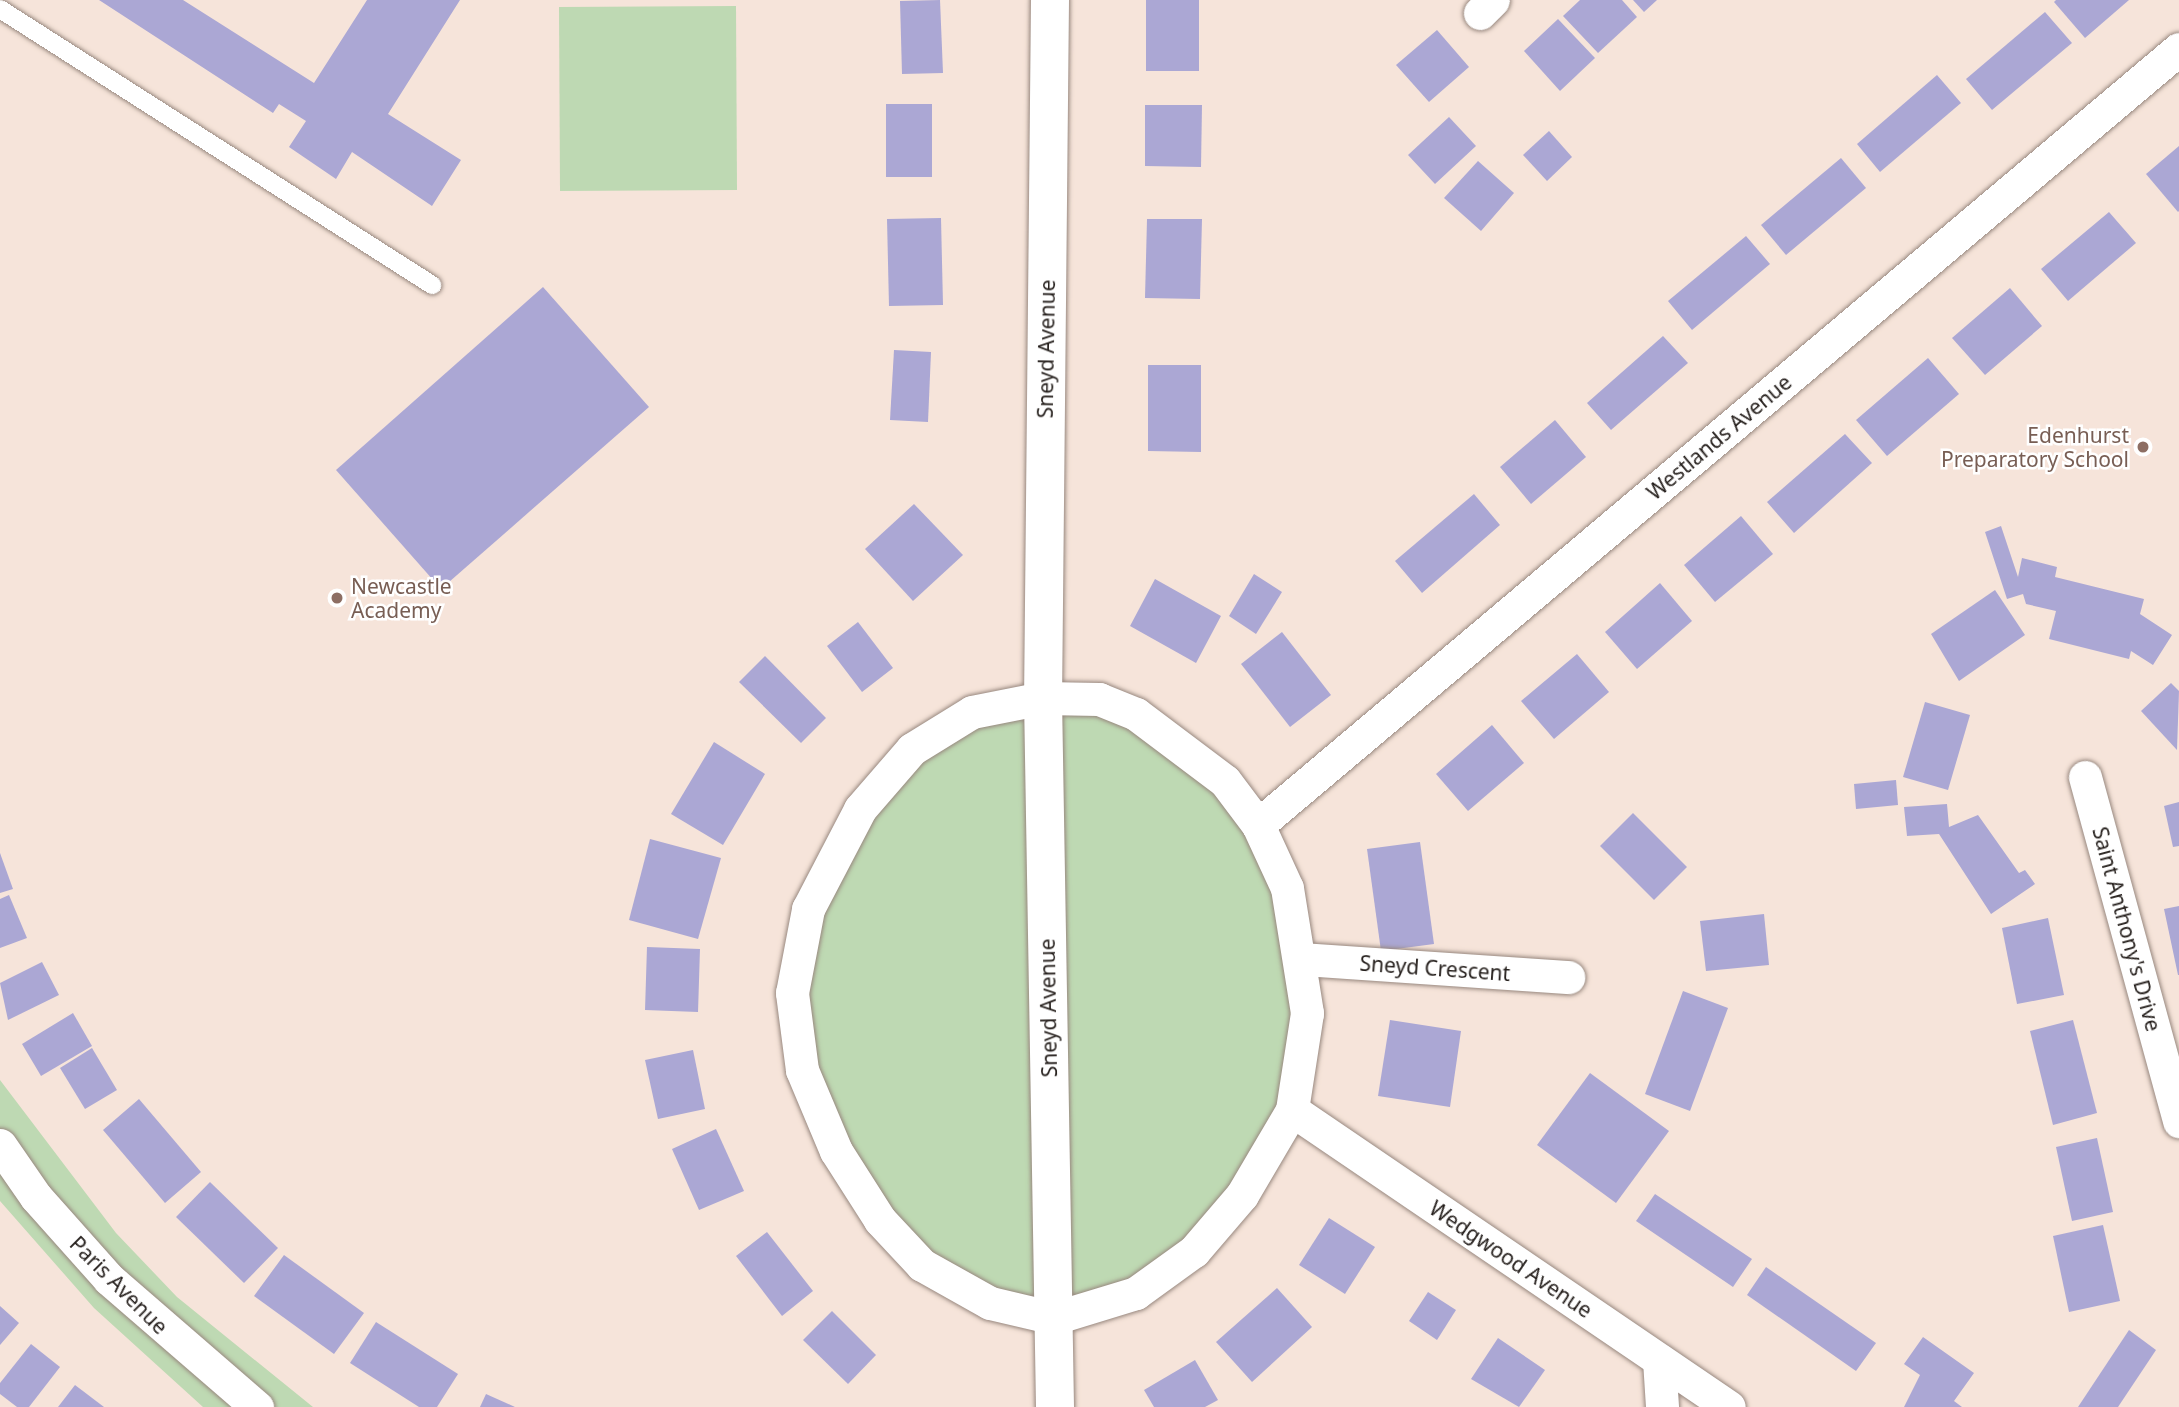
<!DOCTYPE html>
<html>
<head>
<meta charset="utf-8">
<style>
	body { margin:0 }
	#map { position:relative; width:2179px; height:1407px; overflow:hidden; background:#f6e4da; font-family:"Noto Sans",sans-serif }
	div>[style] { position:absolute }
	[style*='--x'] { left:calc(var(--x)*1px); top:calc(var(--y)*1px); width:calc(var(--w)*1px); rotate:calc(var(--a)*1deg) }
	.green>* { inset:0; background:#bed9b3 }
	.building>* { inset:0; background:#aba7d4 }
	.roads { filter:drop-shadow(0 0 2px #98887f) drop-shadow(0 0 2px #98887f) }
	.service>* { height:18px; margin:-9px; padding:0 9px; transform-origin:9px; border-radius:9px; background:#fff }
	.minor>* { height:33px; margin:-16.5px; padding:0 16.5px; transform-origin:16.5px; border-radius:16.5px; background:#fff }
	.tertiary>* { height:38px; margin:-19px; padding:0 19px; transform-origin:19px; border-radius:19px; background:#fff }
	.dots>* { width:19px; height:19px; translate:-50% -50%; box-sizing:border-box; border:4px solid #fff; border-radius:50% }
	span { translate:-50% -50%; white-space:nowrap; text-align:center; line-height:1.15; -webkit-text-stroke:5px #fff; paint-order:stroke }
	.street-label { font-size:21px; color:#241e1b }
	.education-label { font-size:21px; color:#785e54 }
	.right { translate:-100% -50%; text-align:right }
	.left { translate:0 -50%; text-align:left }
</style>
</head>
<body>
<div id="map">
	<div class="green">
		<i style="clip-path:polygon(736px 6px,737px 190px,560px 191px,559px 7px)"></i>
		<i style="clip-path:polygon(1099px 699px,1225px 781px,1302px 959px,1292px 1110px,1194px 1251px,1054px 1318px,922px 1265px,802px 1070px,808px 909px,860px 809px,972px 712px)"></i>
		<i style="clip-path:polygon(0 1080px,116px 1233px,177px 1297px,313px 1407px,203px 1407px,94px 1308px,0 1201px)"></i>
	</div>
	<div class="building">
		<i style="clip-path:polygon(99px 0,183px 0,314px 83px,367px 0,460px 0,388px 114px,461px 160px,432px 206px,352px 152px,336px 179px,289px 147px,306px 121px,279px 104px,273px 113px)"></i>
		<i style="clip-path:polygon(940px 0,943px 73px,902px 74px,900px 1px)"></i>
		<i style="clip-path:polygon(1146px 0,1199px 0,1199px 71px,1146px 71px)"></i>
		<i style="clip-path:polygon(1580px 0,1622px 0,1637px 17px,1598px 53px,1563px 16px)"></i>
		<i style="clip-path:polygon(1633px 0,1657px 0,1644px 12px)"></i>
		<i style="clip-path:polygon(2129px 0,2085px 38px,2054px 2px,2056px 0)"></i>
		<i style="clip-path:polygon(2045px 12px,2072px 43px,1992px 110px,1966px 79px)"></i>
		<i style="clip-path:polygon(1558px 19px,1595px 58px,1560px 91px,1524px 51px)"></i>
		<i style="clip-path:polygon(1437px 30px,1469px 67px,1429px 102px,1396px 65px)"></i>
		<i style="clip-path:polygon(1937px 75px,1961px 103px,1880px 172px,1857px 144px)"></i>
		<i style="clip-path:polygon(886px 104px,932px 104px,932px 177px,886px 177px)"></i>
		<i style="clip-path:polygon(1145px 105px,1202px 105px,1201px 167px,1145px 166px)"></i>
		<i style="clip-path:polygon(1449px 117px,1476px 146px,1435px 184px,1408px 155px)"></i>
		<i style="clip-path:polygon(1549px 131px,1572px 157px,1547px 181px,1523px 155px)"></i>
		<i style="clip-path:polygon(2179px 146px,2179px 211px,2178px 212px,2146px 174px)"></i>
		<i style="clip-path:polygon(1841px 158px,1866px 188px,1786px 255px,1761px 225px)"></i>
		<i style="clip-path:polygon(1478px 161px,1514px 193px,1481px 231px,1444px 198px)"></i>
		<i style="clip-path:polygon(2109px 212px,2136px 243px,2068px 301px,2041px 269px)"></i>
		<i style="clip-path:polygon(941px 218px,943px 305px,889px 306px,887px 219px)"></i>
		<i style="clip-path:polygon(1147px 219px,1202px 219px,1200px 299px,1145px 298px)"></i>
		<i style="clip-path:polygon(1746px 236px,1770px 264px,1692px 330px,1668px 301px)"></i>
		<i style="clip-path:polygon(543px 287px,649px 407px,441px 589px,336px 470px)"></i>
		<i style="clip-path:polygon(2010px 288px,2042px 326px,1985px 375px,1952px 338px)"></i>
		<i style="clip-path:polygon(1663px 336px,1688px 363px,1611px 430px,1587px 403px)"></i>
		<i style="clip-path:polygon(894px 350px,931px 352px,928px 422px,890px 420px)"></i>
		<i style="clip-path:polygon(1928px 358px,1959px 394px,1887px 456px,1856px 420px)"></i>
		<i style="clip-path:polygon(1148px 365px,1201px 365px,1201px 452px,1148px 451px)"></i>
		<i style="clip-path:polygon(1555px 420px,1586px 457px,1531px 504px,1500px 467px)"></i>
		<i style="clip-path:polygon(1845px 434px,1872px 463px,1794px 533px,1767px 502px)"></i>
		<i style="clip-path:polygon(1474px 494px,1500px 525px,1422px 593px,1395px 561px)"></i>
		<i style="clip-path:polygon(914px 504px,963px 555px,913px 601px,865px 549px)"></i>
		<i style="clip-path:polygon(1741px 516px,1773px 554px,1715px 602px,1684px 565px)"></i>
		<i style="clip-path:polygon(2001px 526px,2018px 577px,2022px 558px,2057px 567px,2055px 577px,2144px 599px,2140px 614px,2172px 635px,2153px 665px,2131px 651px,2129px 659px,2049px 639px,2056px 611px,2026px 604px,2023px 594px,2007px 599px,1985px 532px)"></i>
		<i style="clip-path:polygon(1254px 574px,1282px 592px,1256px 634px,1229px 616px)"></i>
		<i style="clip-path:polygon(1155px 579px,1221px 616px,1196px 663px,1130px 626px)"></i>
		<i style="clip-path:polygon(1660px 583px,1692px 621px,1637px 669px,1605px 632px)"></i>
		<i style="clip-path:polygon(1995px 590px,2025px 635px,1959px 681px,1931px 634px)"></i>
		<i style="clip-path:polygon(858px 622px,893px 668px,862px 692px,827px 646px)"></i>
		<i style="clip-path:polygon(1282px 632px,1331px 695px,1290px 727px,1241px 664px)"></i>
		<i style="clip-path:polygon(1577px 654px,1609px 692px,1554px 739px,1521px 701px)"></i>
		<i style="clip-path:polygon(765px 656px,826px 718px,801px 743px,739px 682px)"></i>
		<i style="clip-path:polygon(2171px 683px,2179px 691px,2177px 750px,2141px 711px)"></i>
		<i style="clip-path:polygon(1925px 702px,1970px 715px,1948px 790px,1903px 777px)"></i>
		<i style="clip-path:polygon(1492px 725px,1524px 763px,1468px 811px,1436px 774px)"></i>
		<i style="clip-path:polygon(714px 742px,765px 774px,723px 845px,671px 814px)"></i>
		<i style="clip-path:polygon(1896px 780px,1898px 805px,1856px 809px,1854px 784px)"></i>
		<i style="clip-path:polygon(2179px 802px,2179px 846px,2173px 847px,2164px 806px)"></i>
		<i style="clip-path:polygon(1947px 804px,1949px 827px,1978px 815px,2019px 873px,2025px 870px,2035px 884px,1991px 914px,1939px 834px,1907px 836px,1904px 807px)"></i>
		<i style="clip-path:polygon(1633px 813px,1687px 867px,1654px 900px,1600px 846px)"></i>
		<i style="clip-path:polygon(650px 839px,721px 858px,698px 939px,629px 920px)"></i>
		<i style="clip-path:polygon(1420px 842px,1434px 944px,1381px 951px,1367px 849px)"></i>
		<i style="clip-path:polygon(0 853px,13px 889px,0 893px)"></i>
		<i style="clip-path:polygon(9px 895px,27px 938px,0 948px,0 899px)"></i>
		<i style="clip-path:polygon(2179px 906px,2179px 975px,2178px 975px,2164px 909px)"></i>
		<i style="clip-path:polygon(1764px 914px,1769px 965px,1706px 971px,1700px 921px)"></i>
		<i style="clip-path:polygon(2048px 918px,2064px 995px,2017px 1004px,2002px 928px)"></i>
		<i style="clip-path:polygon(647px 947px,700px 949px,698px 1012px,645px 1010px)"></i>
		<i style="clip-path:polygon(42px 962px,59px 995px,8px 1020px,0 983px)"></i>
		<i style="clip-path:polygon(1683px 991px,1728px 1008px,1690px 1111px,1645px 1094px)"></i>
		<i style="clip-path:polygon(73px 1013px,92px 1046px,41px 1076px,22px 1044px)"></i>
		<i style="clip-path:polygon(1390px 1020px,1461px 1031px,1450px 1107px,1378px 1096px)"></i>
		<i style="clip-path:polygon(2073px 1020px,2097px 1113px,2053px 1125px,2030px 1031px)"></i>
		<i style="clip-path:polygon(92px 1048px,117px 1090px,85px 1109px,60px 1068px)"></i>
		<i style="clip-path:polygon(693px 1050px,705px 1109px,658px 1119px,645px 1060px)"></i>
		<i style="clip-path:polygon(1590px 1073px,1669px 1131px,1616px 1203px,1537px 1145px)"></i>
		<i style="clip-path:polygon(139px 1099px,201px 1172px,165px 1203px,103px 1130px)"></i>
		<i style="clip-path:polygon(716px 1129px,744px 1191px,699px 1210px,672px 1149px)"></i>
		<i style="clip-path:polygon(2097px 1138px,2113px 1212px,2072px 1221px,2056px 1147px)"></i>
		<i style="clip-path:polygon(210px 1182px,278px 1248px,244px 1283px,176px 1217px)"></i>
		<i style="clip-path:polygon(1655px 1194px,1752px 1259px,1733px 1287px,1636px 1221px)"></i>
		<i style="clip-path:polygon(1329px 1218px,1375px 1247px,1345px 1294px,1299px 1265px)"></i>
		<i style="clip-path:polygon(2103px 1225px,2120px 1301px,2069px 1312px,2053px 1236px)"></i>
		<i style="clip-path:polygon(767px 1232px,813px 1291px,782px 1316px,736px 1256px)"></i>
		<i style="clip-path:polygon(284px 1255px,364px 1313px,334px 1354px,254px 1296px)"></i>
		<i style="clip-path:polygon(1766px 1267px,1876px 1343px,1856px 1371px,1747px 1295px)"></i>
		<i style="clip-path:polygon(1277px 1288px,1312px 1327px,1252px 1382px,1216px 1342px)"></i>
		<i style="clip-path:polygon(1428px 1292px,1456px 1310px,1437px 1340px,1409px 1321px)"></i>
		<i style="clip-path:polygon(0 1306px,19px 1323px,0 1345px)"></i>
		<i style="clip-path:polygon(832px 1311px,876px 1355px,848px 1384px,803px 1340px)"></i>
		<i style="clip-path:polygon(376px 1322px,458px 1374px,437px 1407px,419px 1407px,350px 1363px)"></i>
		<i style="clip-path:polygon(2129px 1330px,2156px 1350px,2118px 1407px,2078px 1407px)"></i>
		<i style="clip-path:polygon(1923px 1337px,1974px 1373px,1954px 1401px,1962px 1407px,1904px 1407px,1920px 1375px,1904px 1364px)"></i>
		<i style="clip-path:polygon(1498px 1338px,1545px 1370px,1519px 1407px,1471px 1379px)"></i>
		<i style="clip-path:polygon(31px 1344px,60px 1367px,29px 1407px,17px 1407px,0 1394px,0 1383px)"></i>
		<i style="clip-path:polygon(1195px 1360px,1218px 1400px,1205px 1407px,1154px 1407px,1144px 1390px)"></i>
		<i style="clip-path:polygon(75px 1385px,104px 1407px,58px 1407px)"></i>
		<i style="clip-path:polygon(486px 1394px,515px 1407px,480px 1407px)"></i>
	</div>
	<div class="roads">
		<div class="service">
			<i style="--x:0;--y:9;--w:513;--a:32.57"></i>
		</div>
		<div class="minor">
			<i style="--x:1480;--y:13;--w:18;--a:-45"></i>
			<i style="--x:1043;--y:698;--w:56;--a:1"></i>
			<i style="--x:1099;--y:699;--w:40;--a:22"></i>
			<i style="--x:1136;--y:714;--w:111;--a:37"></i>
			<i style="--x:1225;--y:781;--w:55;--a:53.1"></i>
			<i style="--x:1258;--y:825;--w:69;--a:65.3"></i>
			<i style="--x:1287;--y:888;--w:127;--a:80.9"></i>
			<i style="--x:1307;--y:1013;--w:98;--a:98.8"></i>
			<i style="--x:1292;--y:1110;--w:99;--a:120.5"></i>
			<i style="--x:1242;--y:1195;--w:74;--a:130.6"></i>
			<i style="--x:1194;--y:1251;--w:72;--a:144.1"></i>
			<i style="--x:1136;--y:1293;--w:86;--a:163"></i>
			<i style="--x:1054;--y:1318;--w:66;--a:-166.8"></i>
			<i style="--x:990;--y:1303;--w:78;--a:-150.8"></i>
			<i style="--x:922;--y:1265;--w:62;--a:-133"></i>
			<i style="--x:880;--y:1220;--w:82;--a:-122.5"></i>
			<i style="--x:836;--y:1151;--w:88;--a:-112.8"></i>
			<i style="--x:802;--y:1070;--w:78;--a:-97.4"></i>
			<i style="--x:792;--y:993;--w:86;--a:-79.2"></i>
			<i style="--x:808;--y:909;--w:113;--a:-62.5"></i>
			<i style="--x:860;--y:809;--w:79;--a:-49.1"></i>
			<i style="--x:912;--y:749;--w:70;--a:-31.7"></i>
			<i style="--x:972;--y:712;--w:72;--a:-11.2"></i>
			<i style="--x:2085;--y:777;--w:357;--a:74.7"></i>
			<i style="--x:1258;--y:825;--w:1204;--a:-40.12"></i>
			<i style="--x:1302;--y:959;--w:267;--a:3.9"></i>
			<i style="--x:1292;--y:1110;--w:528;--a:34.2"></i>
			<i style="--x:0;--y:1145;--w:63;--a:55.3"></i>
			<i style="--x:36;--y:1197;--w:110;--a:48.3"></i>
			<i style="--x:109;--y:1279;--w:196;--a:40.9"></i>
			<i style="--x:1659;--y:1360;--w:47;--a:86.3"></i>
		</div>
		<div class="tertiary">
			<i style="--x:1050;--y:0;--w:698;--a:90.57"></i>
			<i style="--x:1043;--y:698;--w:709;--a:89.03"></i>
		</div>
	</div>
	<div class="dots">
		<i style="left:2143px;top:447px;background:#8d6e63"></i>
		<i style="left:337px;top:598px;background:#8d6e63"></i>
	</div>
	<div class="street-label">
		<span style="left:1046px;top:349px;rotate:-89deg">Sneyd Avenue</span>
		<span style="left:1719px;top:437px;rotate:-40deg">Westlands Avenue</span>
		<span style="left:2127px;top:929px;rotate:75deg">Saint Anthony's Drive</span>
		<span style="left:1435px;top:968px;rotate:4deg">Sneyd Crescent</span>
		<span style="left:1048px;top:1008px;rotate:-91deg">Sneyd Avenue</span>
		<span style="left:1511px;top:1259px;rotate:34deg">Wedgwood Avenue</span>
		<span style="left:119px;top:1285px;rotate:45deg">Paris Avenue</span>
	</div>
	<div class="education-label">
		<span class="right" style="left:2129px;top:447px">Edenhurst<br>Preparatory School</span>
		<span class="left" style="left:351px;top:598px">Newcastle<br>Academy</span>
	</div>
</div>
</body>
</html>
